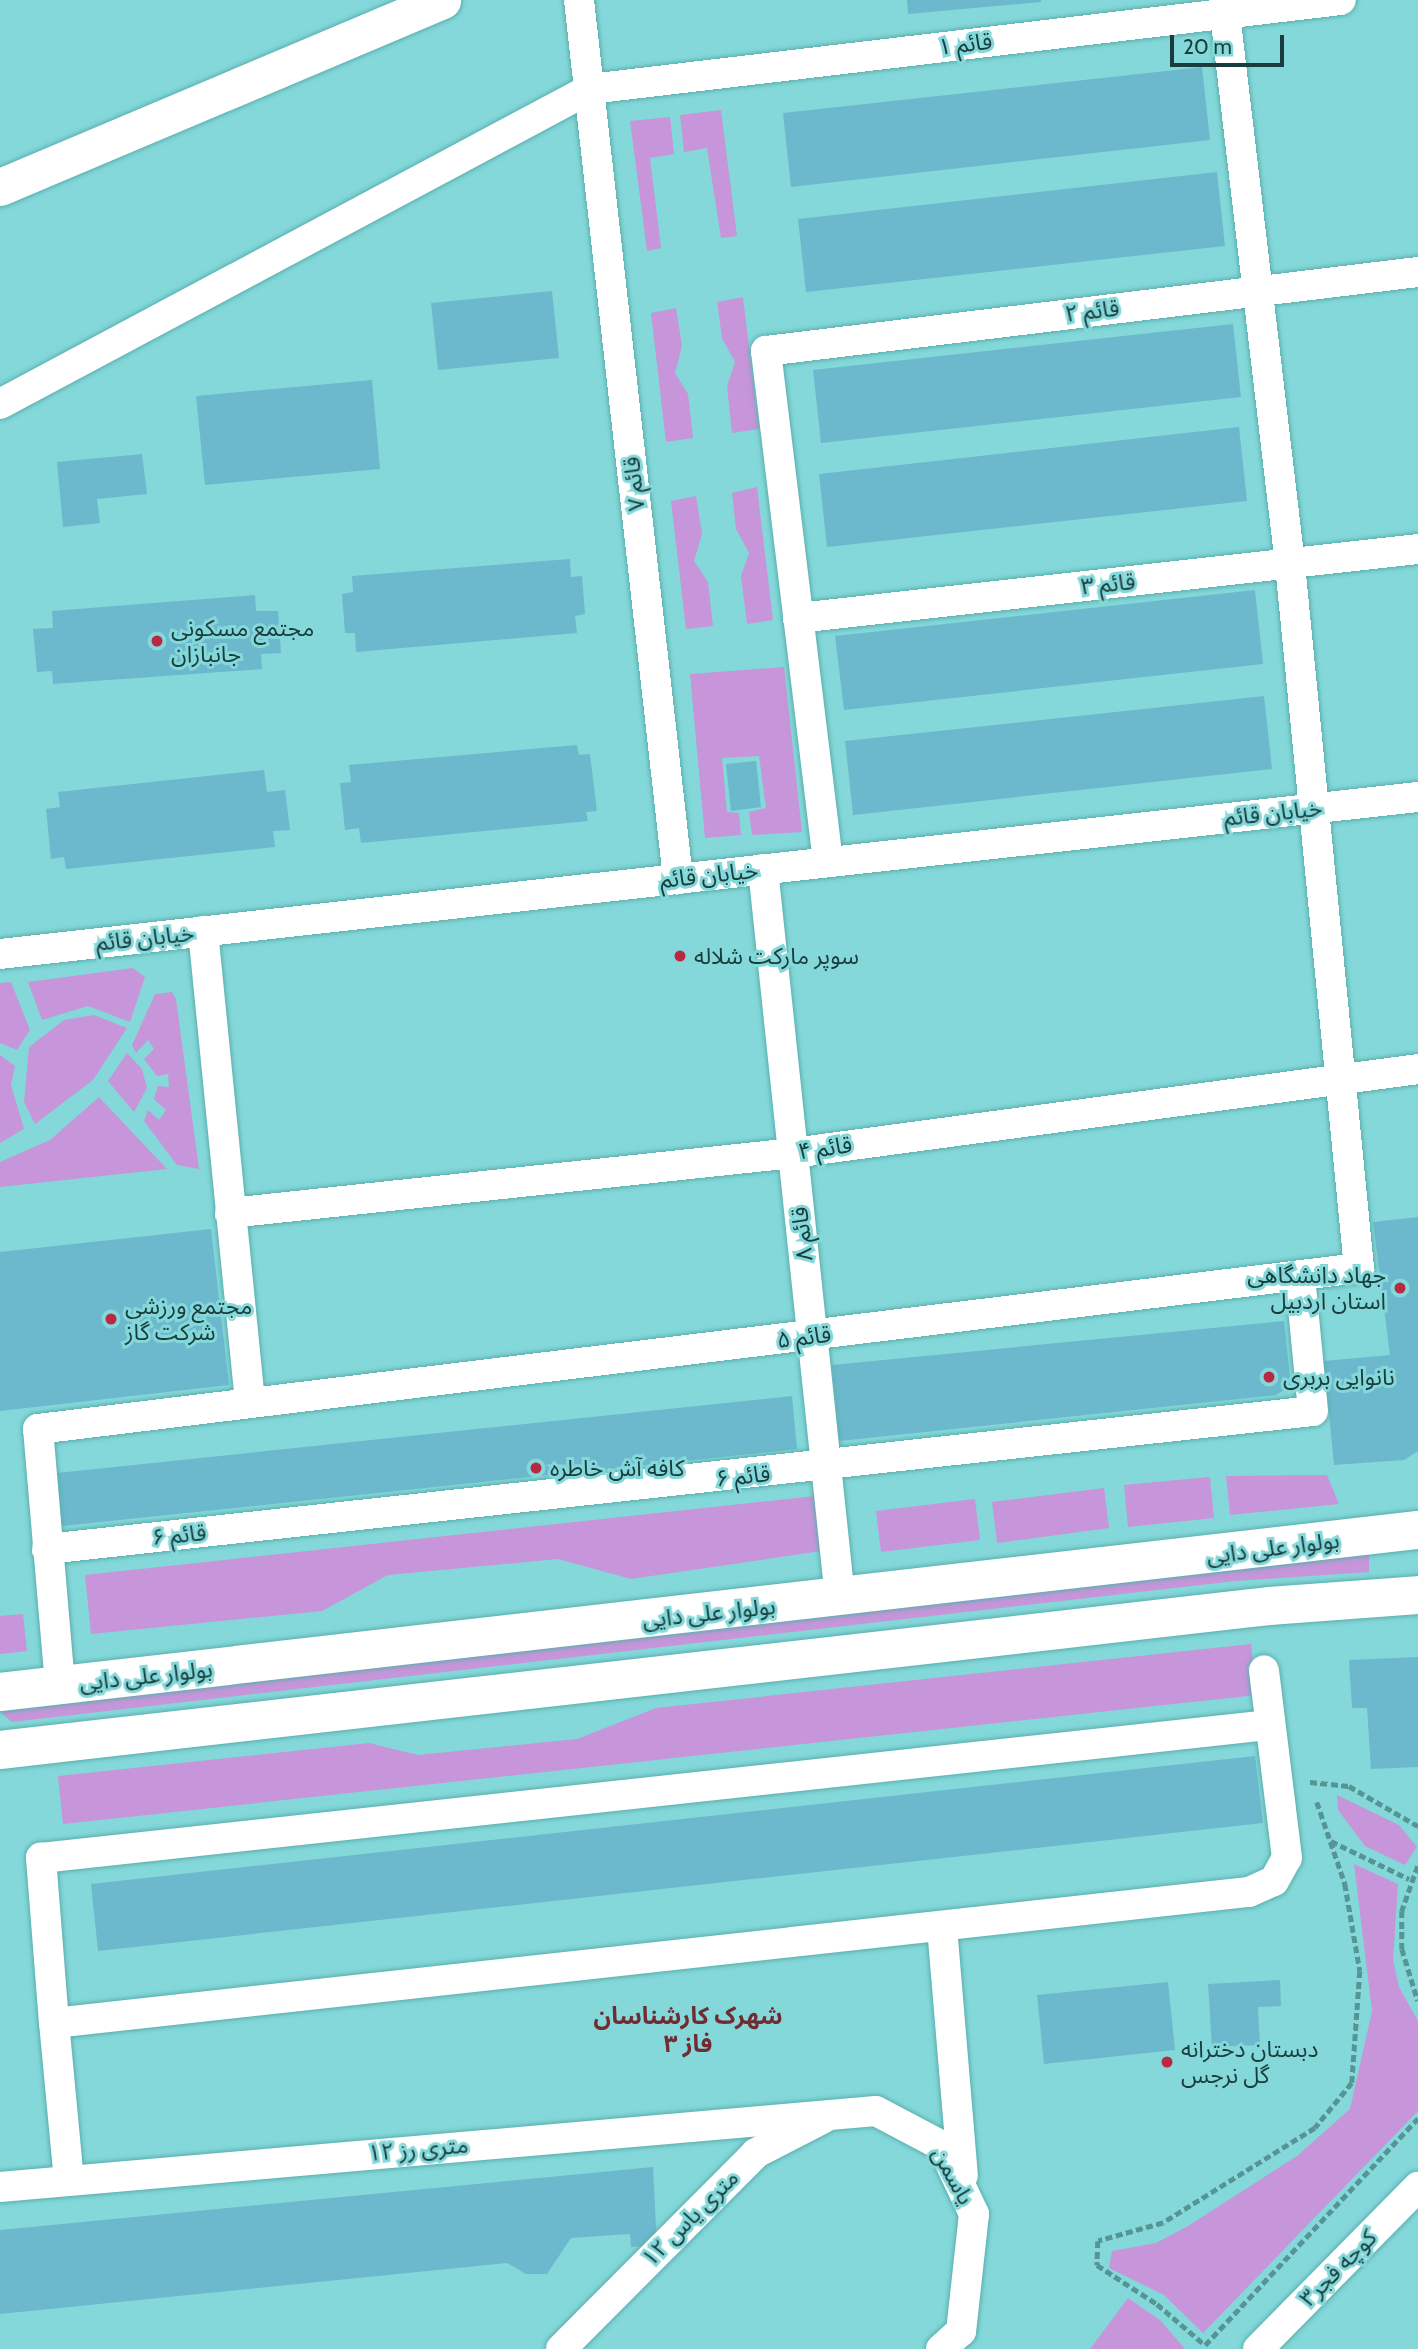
<!DOCTYPE html>
<html>
<head>
<meta charset="utf-8">
<style>
	body { margin:0 }
	#map { position:relative; width:1418px; height:2349px; overflow:hidden; background:#84d8d9; font-family:Cabin,"Noto Sans Arabic",sans-serif }
	div>[style] { position:absolute }
	[style*='--x'] { left:calc(var(--x)*1px); top:calc(var(--y)*1px); width:calc(var(--w)*1px); rotate:calc(var(--a)*1deg) }
	.green>* { inset:0; background:#c795d9 }
	.building>* { inset:0; background:#6cb9cd }
	.path>* { height:4.5px; margin-top:-2.25px; transform-origin:0; background:repeating-linear-gradient(90deg,#569596 0 7px,transparent 0 10.5px) }
	.roads { filter:drop-shadow(0 0 2px #5aaeaf) drop-shadow(0 0 2px #5aaeaf) }
	.minor>* { height:30px; margin:-15px; padding:0 15px; transform-origin:15px; border-radius:15px; background:#fff }
	.tertiary>* { height:37px; margin:-18.5px; padding:0 18.5px; transform-origin:18.5px; border-radius:18.5px; background:#fff }
	.secondary>* { height:38px; margin:-19px; padding:0 19px; transform-origin:19px; border-radius:19px; background:#fff }
	.dots>* { width:19px; height:19px; translate:-50% -50%; box-sizing:border-box; border:4px solid #84d8d9; border-radius:50% }
	span { translate:-50% -50%; white-space:nowrap; text-align:center; line-height:1.15; -webkit-text-stroke:6px #84d8d9; paint-order:stroke }
	.street-label { font-size:23px; color:#193c3d }
	.poi-label { font-size:23px; color:#193c3d }
	.left { translate:0 -50%; text-align:left }
	.right { translate:-100% -50%; text-align:right }
	.neighbourhood-label { font-size:24px; color:#712b32; font-weight:700 }
	.scale { position:absolute; left:1170px; top:35px; width:114px; height:32px; box-sizing:border-box; border:4px solid #193c3d; border-top:0; padding-left:9px; font-size:21px; line-height:24px; white-space:nowrap; color:#193c3d; -webkit-text-stroke:5px #84d8d9; paint-order:stroke }
</style>
</head>
<body>
<div id="map">
	<div class="green">
		<i style="clip-path:polygon(721px 110px,737px 236px,721px 238px,707px 148px,684px 152px,680px 115px)"></i>
		<i style="clip-path:polygon(670px 117px,674px 154px,650px 158px,661px 248px,647px 251px,630px 121px)"></i>
		<i style="clip-path:polygon(743px 297px,759px 429px,732px 433px,727px 386px,735px 362px,722px 338px,717px 302px)"></i>
		<i style="clip-path:polygon(676px 308px,682px 346px,675px 373px,688px 394px,693px 438px,666px 442px,651px 313px)"></i>
		<i style="clip-path:polygon(757px 487px,773px 620px,747px 624px,741px 576px,749px 553px,736px 529px,732px 493px)"></i>
		<i style="clip-path:polygon(696px 496px,702px 534px,694px 561px,708px 582px,713px 626px,686px 629px,671px 501px)"></i>
		<i style="clip-path:polygon(784px 667px,802px 832px,752px 835px,749px 812px,766px 808px,759px 756px,722px 758px,727px 812px,739px 813px,741px 835px,705px 838px,690px 674px)"></i>
		<i style="clip-path:polygon(133px 968px,145px 977px,130px 1022px,88px 1006px,42px 1020px,28px 982px)"></i>
		<i style="clip-path:polygon(11px 982px,30px 1030px,17px 1050px,0 1043px,0 983px)"></i>
		<i style="clip-path:polygon(172px 992px,176px 999px,199px 1169px,177px 1165px,144px 1121px,148px 1110px,159px 1120px,166px 1110px,154px 1099px,158px 1086px,169px 1087px,168px 1074px,157px 1076px,144px 1059px,154px 1049px,148px 1040px,136px 1053px,132px 1045px,155px 994px)"></i>
		<i style="clip-path:polygon(94px 1015px,127px 1028px,93px 1080px,35px 1124px,24px 1102px,29px 1047px,64px 1020px)"></i>
		<i style="clip-path:polygon(127px 1053px,142px 1069px,147px 1088px,134px 1112px,108px 1081px)"></i>
		<i style="clip-path:polygon(0 1055px,15px 1066px,11px 1085px,24px 1129px,0 1143px)"></i>
		<i style="clip-path:polygon(99px 1097px,167px 1169px,0 1187px,0 1162px,50px 1140px)"></i>
		<i style="clip-path:polygon(1327px 1475px,1339px 1504px,1230px 1515px,1226px 1476px)"></i>
		<i style="clip-path:polygon(1210px 1477px,1214px 1518px,1128px 1527px,1124px 1485px)"></i>
		<i style="clip-path:polygon(1104px 1488px,1109px 1528px,997px 1543px,992px 1502px)"></i>
		<i style="clip-path:polygon(815px 1496px,821px 1551px,631px 1579px,558px 1559px,388px 1575px,322px 1611px,91px 1634px,85px 1575px)"></i>
		<i style="clip-path:polygon(975px 1499px,980px 1540px,881px 1552px,876px 1511px)"></i>
		<i style="clip-path:polygon(1369px 1551px,1369px 1572px,1235px 1581px,12px 1722px,1px 1713px,4px 1706px)"></i>
		<i style="clip-path:polygon(23px 1614px,27px 1651px,0 1654px,0 1616px)"></i>
		<i style="clip-path:polygon(1251px 1644px,1257px 1695px,63px 1824px,58px 1776px,369px 1743px,418px 1755px,577px 1739px,656px 1708px)"></i>
		<i style="clip-path:polygon(1337px 1795px,1399px 1825px,1417px 1847px,1405px 1865px,1365px 1846px,1338px 1810px)"></i>
		<i style="clip-path:polygon(1354px 1864px,1398px 1884px,1393px 1960px,1399px 1987px,1418px 2021px,1418px 2111px,1203px 2333px,1164px 2295px,1109px 2268px,1112px 2251px,1156px 2243px,1188px 2226px,1297px 2156px,1350px 2109px,1372px 2011px)"></i>
		<i style="clip-path:polygon(1128px 2298px,1160px 2320px,1185px 2349px,1090px 2349px)"></i>
	</div>
	<div class="building">
		<i style="clip-path:polygon(907px 0,1041px 0,1041px 2px,908px 14px)"></i>
		<i style="clip-path:polygon(1202px 67px,1210px 140px,791px 187px,783px 113px)"></i>
		<i style="clip-path:polygon(1217px 172px,1225px 246px,806px 292px,798px 219px)"></i>
		<i style="clip-path:polygon(552px 291px,559px 358px,438px 370px,431px 303px)"></i>
		<i style="clip-path:polygon(1233px 324px,1241px 397px,821px 443px,813px 370px)"></i>
		<i style="clip-path:polygon(372px 380px,380px 469px,205px 485px,196px 396px)"></i>
		<i style="clip-path:polygon(1239px 427px,1247px 501px,827px 547px,819px 474px)"></i>
		<i style="clip-path:polygon(142px 454px,147px 494px,97px 499px,100px 523px,63px 527px,57px 462px)"></i>
		<i style="clip-path:polygon(570px 559px,571px 577px,582px 576px,585px 614px,575px 616px,577px 633px,356px 652px,355px 633px,345px 633px,342px 594px,353px 592px,352px 576px)"></i>
		<i style="clip-path:polygon(1255px 590px,1263px 664px,844px 710px,835px 636px)"></i>
		<i style="clip-path:polygon(255px 595px,256px 611px,278px 611px,281px 653px,261px 654px,262px 669px,53px 684px,52px 671px,37px 672px,33px 629px,53px 628px,52px 611px)"></i>
		<i style="clip-path:polygon(1264px 696px,1272px 769px,853px 815px,845px 741px)"></i>
		<i style="clip-path:polygon(577px 745px,579px 755px,590px 754px,597px 811px,586px 812px,588px 821px,361px 843px,359px 828px,345px 830px,340px 783px,351px 782px,349px 765px)"></i>
		<i style="clip-path:polygon(756px 761px,761px 807px,731px 811px,726px 764px)"></i>
		<i style="clip-path:polygon(264px 770px,267px 792px,285px 790px,290px 830px,273px 831px,275px 847px,66px 869px,64px 857px,51px 859px,46px 809px,60px 807px,58px 792px)"></i>
		<i style="clip-path:polygon(1418px 1217px,1418px 1451px,1404px 1460px,1334px 1465px,1324px 1361px,1390px 1355px,1373px 1222px)"></i>
		<i style="clip-path:polygon(211px 1229px,229px 1385px,0 1411px,0 1252px)"></i>
		<i style="clip-path:polygon(1284px 1321px,1291px 1386px,1276px 1395px,839px 1441px,832px 1365px)"></i>
		<i style="clip-path:polygon(792px 1396px,797px 1449px,62px 1526px,57px 1473px)"></i>
		<i style="clip-path:polygon(1418px 1657px,1418px 1767px,1371px 1769px,1367px 1708px,1352px 1708px,1349px 1660px)"></i>
		<i style="clip-path:polygon(1255px 1756px,1263px 1823px,98px 1951px,91px 1884px)"></i>
		<i style="clip-path:polygon(1280px 1980px,1281px 2006px,1258px 2007px,1260px 2045px,1212px 2047px,1208px 1984px)"></i>
		<i style="clip-path:polygon(1168px 1982px,1175px 2050px,1044px 2064px,1037px 1995px)"></i>
		<i style="clip-path:polygon(653px 2167px,657px 2246px,631px 2247px,630px 2234px,571px 2238px,547px 2274px,526px 2274px,507px 2263px,0 2314px,0 2230px)"></i>
	</div>
	<div class="path">
		<i style="--x:1310;--y:1782;--w:39;--a:6"></i>
		<i style="--x:1349;--y:1786;--w:80;--a:30.1"></i>
		<i style="--x:1317;--y:1802;--w:87;--a:71.1"></i>
		<i style="--x:1345;--y:1884;--w:88;--a:80.2"></i>
		<i style="--x:1360;--y:1971;--w:112;--a:94.1"></i>
		<i style="--x:1352;--y:2083;--w:58;--a:129.4"></i>
		<i style="--x:1315;--y:2128;--w:179;--a:148"></i>
		<i style="--x:1163;--y:2223;--w:67;--a:164.5"></i>
		<i style="--x:1098;--y:2241;--w:24;--a:92"></i>
		<i style="--x:1097;--y:2265;--w:72;--a:33"></i>
		<i style="--x:1157;--y:2304;--w:63;--a:40.5"></i>
		<i style="--x:1205;--y:2345;--w:311;--a:-46.8"></i>
		<i style="--x:1331;--y:1841;--w:87;--a:26"></i>
		<i style="--x:1418;--y:1866;--w:48;--a:109.6"></i>
		<i style="--x:1402;--y:1911;--w:38;--a:90"></i>
		<i style="--x:1402;--y:1949;--w:54;--a:72.9"></i>
	</div>
	<div class="roads">
		<div class="minor">
			<i style="--x:579;--y:0;--w:885;--a:83.57"></i>
			<i style="--x:0;--y:404;--w:669;--a:-28.1"></i>
			<i style="--x:590;--y:89;--w:756;--a:-6.76"></i>
			<i style="--x:798;--y:618;--w:624;--a:-6.35"></i>
			<i style="--x:828;--y:862;--w:515;--a:-96.92"></i>
			<i style="--x:766;--y:351;--w:657;--a:-6.91"></i>
			<i style="--x:763;--y:869;--w:733;--a:83.97"></i>
			<i style="--x:203;--y:931;--w:474;--a:84.3"></i>
			<i style="--x:0;--y:954;--w:1427;--a:-6.32"></i>
			<i style="--x:230;--y:1213;--w:566;--a:-6.08"></i>
			<i style="--x:793;--y:1153;--w:631;--a:-7.65"></i>
			<i style="--x:47;--y:1549;--w:1273;--a:-6.22"></i>
			<i style="--x:1313;--y:1411;--w:136;--a:-95.5"></i>
			<i style="--x:60;--y:1685;--w:257;--a:-94.9"></i>
			<i style="--x:38;--y:1429;--w:1331;--a:-6.95"></i>
			<i style="--x:1359;--y:1268;--w:707;--a:-95.6"></i>
			<i style="--x:1290;--y:564;--w:554;--a:-96.74"></i>
			<i style="--x:942;--y:1927;--w:249;--a:85.2"></i>
			<i style="--x:54;--y:2023;--w:166;--a:-94.5"></i>
			<i style="--x:41;--y:1858;--w:1236;--a:-6.18"></i>
			<i style="--x:69;--y:2181;--w:159;--a:-95.4"></i>
			<i style="--x:54;--y:2023;--w:1202;--a:-6.26"></i>
			<i style="--x:1249;--y:1892;--w:27;--a:-24"></i>
			<i style="--x:1274;--y:1881;--w:26;--a:-61"></i>
			<i style="--x:1287;--y:1858;--w:189;--a:-97"></i>
			<i style="--x:0;--y:2187;--w:879;--a:-4.96"></i>
			<i style="--x:876;--y:2111;--w:75;--a:27.9"></i>
			<i style="--x:942;--y:2146;--w:75;--a:64.8"></i>
			<i style="--x:974;--y:2214;--w:118;--a:96.3"></i>
			<i style="--x:961;--y:2331;--w:27;--a:138"></i>
			<i style="--x:561;--y:2349;--w:276;--a:-45.1"></i>
			<i style="--x:756;--y:2153;--w:76;--a:-27.2"></i>
			<i style="--x:1258;--y:2349;--w:228;--a:-45.4"></i>
		</div>
		<div class="tertiary">
			<i style="--x:0;--y:187;--w:480;--a:-22.9"></i>
		</div>
		<div class="secondary">
			<i style="--x:0;--y:1692;--w:1427;--a:-6.52"></i>
			<i style="--x:0;--y:1750;--w:1277;--a:-6.47"></i>
			<i style="--x:1269;--y:1606;--w:149;--a:-4.2"></i>
		</div>
	</div>
	<div class="dots">
		<i style="left:157px;top:641px;background:#ba2944"></i>
		<i style="left:680px;top:956px;background:#ba2944"></i>
		<i style="left:1400px;top:1288px;background:#ba2944"></i>
		<i style="left:111px;top:1319px;background:#ba2944"></i>
		<i style="left:1269px;top:1377px;background:#ba2944"></i>
		<i style="left:536px;top:1468px;background:#ba2944"></i>
		<i style="left:1167px;top:2062px;background:#ba2944"></i>
	</div>
	<div class="street-label">
		<span style="left:965px;top:44px;rotate:-7deg">قائم ۱</span>
		<span style="left:1092px;top:311px;rotate:-7deg">قائم ۲</span>
		<span style="left:634px;top:484px;rotate:-96deg">قائم ۷</span>
		<span style="left:1108px;top:584px;rotate:-6deg">قائم ۳</span>
		<span style="left:1273px;top:813px;rotate:-6deg">خیابان قائم</span>
		<span style="left:709px;top:875px;rotate:-6deg">خیابان قائم</span>
		<span style="left:145px;top:938px;rotate:-6deg">خیابان قائم</span>
		<span style="left:825px;top:1148px;rotate:-8deg">قائم ۴</span>
		<span style="left:802px;top:1234px;rotate:-96deg">قائم ۸</span>
		<span style="left:804px;top:1337px;rotate:-7deg">قائم ۵</span>
		<span style="left:743px;top:1476px;rotate:-6deg">قائم ۶</span>
		<span style="left:179px;top:1535px;rotate:-6deg">قائم ۶</span>
		<span style="left:1273px;top:1548px;rotate:-7deg">بولوار علی دایی</span>
		<span style="left:709px;top:1613px;rotate:-6deg">بولوار علی دایی</span>
		<span style="left:146px;top:1676px;rotate:-6deg">بولوار علی دایی</span>
		<span style="left:418px;top:2149px;rotate:-5deg">۱۲ متری رز</span>
		<span style="left:953px;top:2176px;rotate:61deg">یاسمن</span>
		<span style="left:690px;top:2218px;rotate:-45deg">۱۲ متری یاس</span>
		<span style="left:1338px;top:2268px;rotate:-45deg">کوچه فجر۳</span>
	</div>
	<div class="poi-label">
		<span class="left" style="left:171px;top:641px">مجتمع مسکونی<br>جانبازان</span>
		<span class="left" style="left:694px;top:956px">سوپر مارکت شلاله</span>
		<span class="right" style="left:1386px;top:1288px">جهاد دانشگاهی<br>استان اردبیل</span>
		<span class="left" style="left:125px;top:1319px">مجتمع ورزشی<br>شرکت گاز</span>
		<span class="left" style="left:1283px;top:1377px">نانوایی بربری</span>
		<span class="left" style="left:550px;top:1468px">کافه آش خاطره</span>
		<span class="left" style="left:1181px;top:2062px">دبستان دخترانه<br>گل نرجس</span>
	</div>
	<div class="neighbourhood-label">
		<span style="left:688px;top:2030px">شهرک کارشناسان<br>فاز ٣</span>
	</div>
	<div class="scale">20 m</div>
</div>
</body>
</html>
